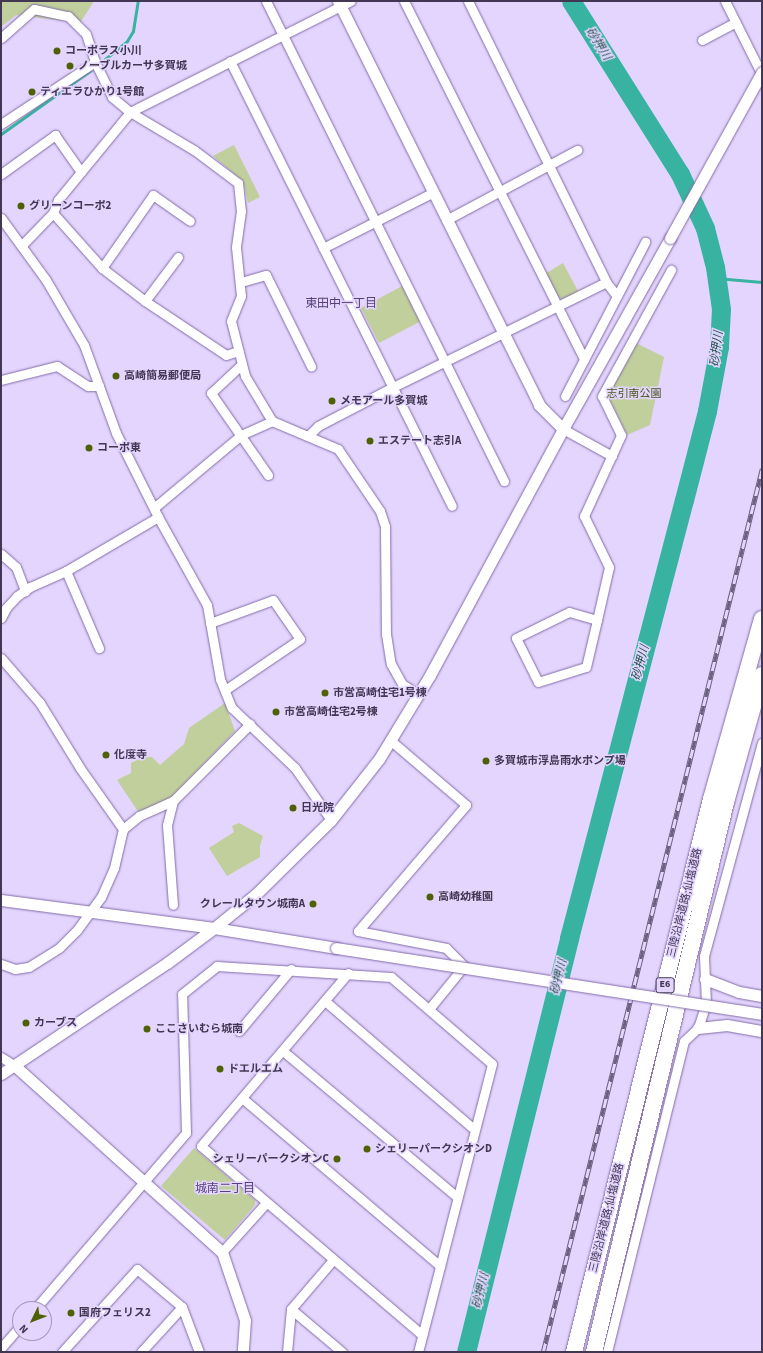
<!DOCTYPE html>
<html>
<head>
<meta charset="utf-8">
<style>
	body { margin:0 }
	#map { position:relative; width:763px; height:1353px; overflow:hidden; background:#e3d5fe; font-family:"Source Sans 3","Noto Sans JP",sans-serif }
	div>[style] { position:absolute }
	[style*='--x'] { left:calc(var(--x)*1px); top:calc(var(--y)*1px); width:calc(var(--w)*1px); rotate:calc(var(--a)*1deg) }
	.green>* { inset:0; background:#c0cf9b }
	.stream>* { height:3px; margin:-1.5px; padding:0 1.5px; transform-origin:1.5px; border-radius:1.5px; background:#39b3a1 }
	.river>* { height:19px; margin:-9.5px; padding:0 9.5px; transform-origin:9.5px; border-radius:9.5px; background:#39b3a1 }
	.roads { filter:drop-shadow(0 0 1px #836ca9) drop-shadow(0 0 1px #836ca9) }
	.minor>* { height:9px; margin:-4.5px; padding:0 4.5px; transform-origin:4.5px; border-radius:4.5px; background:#fff }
	.tertiary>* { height:11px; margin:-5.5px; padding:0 5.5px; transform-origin:5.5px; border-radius:5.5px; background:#fff }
	.motorway>* { height:16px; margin:-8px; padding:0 8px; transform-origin:8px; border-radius:8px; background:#fff }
	.rail>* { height:4.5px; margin-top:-2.25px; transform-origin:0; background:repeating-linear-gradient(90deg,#e3d5fe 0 9px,#6b607f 0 18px); box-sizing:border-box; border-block:1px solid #6b607f }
	.bridges { filter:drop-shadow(0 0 1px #836ca9) drop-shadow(0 0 1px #836ca9) }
	.tertiary-bridge>* { height:11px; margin:-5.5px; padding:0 5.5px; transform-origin:5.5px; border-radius:5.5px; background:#fff }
	.dots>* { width:11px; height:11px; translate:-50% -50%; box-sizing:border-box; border:2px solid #e3d5fe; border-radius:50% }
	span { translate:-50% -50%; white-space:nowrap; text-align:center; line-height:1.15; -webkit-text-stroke:3px #e3d5fe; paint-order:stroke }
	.shield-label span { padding:1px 3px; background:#e3d5fe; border:1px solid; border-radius:3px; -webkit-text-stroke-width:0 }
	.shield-label { font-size:10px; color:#413752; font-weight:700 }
	.poi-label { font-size:11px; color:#413752; font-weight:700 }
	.left { translate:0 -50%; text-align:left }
	.right { translate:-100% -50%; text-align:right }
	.park-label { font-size:11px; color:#48561b }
	.street-label { font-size:11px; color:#413752 }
	.water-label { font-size:12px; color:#25574f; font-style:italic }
	.neighbourhood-label { font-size:12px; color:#574079 }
	.frame { position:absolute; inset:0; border:2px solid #413752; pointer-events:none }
	.north { position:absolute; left:12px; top:1301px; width:40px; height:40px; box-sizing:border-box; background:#e3d5fe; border:1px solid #a296b9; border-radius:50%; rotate:227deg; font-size:11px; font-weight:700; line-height:16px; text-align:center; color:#413752 }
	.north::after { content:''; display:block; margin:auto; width:14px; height:18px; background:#4f6005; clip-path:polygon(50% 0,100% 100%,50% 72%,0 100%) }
</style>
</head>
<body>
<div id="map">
	<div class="green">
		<i style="clip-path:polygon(1px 1px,94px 1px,80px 23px,16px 15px,1px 27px)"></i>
		<i style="clip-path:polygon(234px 145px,260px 197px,248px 203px,243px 181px,213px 156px)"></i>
		<i style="clip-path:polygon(563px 263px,579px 293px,562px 299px,558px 297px,545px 274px)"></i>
		<i style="clip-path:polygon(406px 284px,423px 320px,379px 343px,361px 308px)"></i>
		<i style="clip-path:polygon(636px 343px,664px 357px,650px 425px,627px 435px,608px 395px)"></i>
		<i style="clip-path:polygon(225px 703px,235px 731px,170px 799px,139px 813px,117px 780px,131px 773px,131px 763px,143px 757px,152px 757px,160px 765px,184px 744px,189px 728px)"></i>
		<i style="clip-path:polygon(239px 823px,263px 836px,260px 846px,260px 857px,227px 876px,209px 848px,234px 832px,232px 826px)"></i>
		<i style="clip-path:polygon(194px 1148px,255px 1200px,255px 1205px,225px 1240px,161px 1186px)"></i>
	</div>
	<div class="stream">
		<i style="--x:105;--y:59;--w:28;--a:-39"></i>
		<i style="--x:127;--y:41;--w:12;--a:-59"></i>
		<i style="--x:133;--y:31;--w:30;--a:-81"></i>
		<i style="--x:1;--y:134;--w:110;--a:-35.4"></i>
		<i style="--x:716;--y:278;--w:46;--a:5"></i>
	</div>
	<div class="river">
		<i style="--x:466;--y:1352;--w:427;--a:-76"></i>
		<i style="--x:569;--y:938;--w:453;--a:-75.3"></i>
		<i style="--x:684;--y:500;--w:92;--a:-75.5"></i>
		<i style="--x:707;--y:411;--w:65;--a:-79.4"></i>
		<i style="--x:719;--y:347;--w:38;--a:-87"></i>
		<i style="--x:721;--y:309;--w:42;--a:-98.1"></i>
		<i style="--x:715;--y:267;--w:40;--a:-104.4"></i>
		<i style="--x:705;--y:228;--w:60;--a:-114.8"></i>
		<i style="--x:680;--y:174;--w:204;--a:-122.2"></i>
	</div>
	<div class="roads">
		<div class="minor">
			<i style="--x:266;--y:1;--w:536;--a:63.63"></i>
			<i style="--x:404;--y:1;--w:401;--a:63.3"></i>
			<i style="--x:468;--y:1;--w:313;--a:63.8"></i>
			<i style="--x:606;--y:282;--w:16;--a:52"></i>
			<i style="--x:725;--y:1;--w:83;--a:63.4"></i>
			<i style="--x:1;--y:38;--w:44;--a:-41.3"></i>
			<i style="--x:34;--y:9;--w:35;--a:12"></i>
			<i style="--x:68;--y:16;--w:25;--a:45"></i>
			<i style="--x:86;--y:34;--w:29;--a:72"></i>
			<i style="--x:95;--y:62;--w:39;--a:64"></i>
			<i style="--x:112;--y:97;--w:23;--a:40"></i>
			<i style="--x:130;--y:112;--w:74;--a:30.7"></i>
			<i style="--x:194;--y:150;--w:55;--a:36.9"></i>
			<i style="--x:238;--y:183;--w:28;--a:84"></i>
			<i style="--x:241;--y:211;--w:36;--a:98"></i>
			<i style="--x:236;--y:247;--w:49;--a:84.2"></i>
			<i style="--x:241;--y:296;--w:27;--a:112"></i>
			<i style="--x:231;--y:321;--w:57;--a:75.7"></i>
			<i style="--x:245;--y:376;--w:52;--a:59"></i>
			<i style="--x:702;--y:40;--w:38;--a:-28"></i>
			<i style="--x:230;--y:61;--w:497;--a:63.5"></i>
			<i style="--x:1;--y:124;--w:113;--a:-33.4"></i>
			<i style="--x:1;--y:174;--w:67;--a:-35.8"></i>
			<i style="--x:55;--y:135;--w:45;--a:54.9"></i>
			<i style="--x:53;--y:213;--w:74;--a:48.3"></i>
			<i style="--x:102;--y:268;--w:54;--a:37.5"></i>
			<i style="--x:145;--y:301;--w:97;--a:33.7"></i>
			<i style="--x:226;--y:355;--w:13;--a:-18"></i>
			<i style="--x:1;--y:218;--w:77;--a:54"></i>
			<i style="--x:46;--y:280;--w:75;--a:59.7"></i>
			<i style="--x:84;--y:345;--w:94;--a:70"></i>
			<i style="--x:116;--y:433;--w:94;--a:63.4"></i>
			<i style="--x:158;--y:517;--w:101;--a:60.9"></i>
			<i style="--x:207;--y:605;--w:75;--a:80"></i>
			<i style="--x:220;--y:679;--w:31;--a:68"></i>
			<i style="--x:232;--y:708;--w:87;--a:43.6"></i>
			<i style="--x:295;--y:768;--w:63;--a:55.3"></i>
			<i style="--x:446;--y:220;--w:149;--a:-28.1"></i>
			<i style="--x:22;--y:245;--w:45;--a:-45.9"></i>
			<i style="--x:53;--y:213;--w:14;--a:-69"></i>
			<i style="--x:58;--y:200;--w:114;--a:-50.7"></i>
			<i style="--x:130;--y:112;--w:247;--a:-26.7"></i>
			<i style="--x:323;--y:248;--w:122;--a:-26.8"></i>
			<i style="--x:102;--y:268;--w:89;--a:-55.1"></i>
			<i style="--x:153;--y:195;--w:45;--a:35.1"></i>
			<i style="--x:241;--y:282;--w:26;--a:-16"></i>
			<i style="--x:266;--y:275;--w:102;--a:63.7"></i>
			<i style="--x:145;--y:301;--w:55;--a:-53.1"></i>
			<i style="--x:241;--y:365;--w:41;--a:137"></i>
			<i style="--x:211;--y:393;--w:100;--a:55.2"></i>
			<i style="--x:1;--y:380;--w:58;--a:-14"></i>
			<i style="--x:57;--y:366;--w:37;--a:33"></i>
			<i style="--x:88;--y:386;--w:11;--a:0"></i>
			<i style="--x:565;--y:396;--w:174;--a:-62.5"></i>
			<i style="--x:563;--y:429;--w:56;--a:28.9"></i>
			<i style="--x:308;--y:436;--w:14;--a:-45"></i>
			<i style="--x:318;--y:426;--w:85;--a:-27.5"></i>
			<i style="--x:393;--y:387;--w:237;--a:-26.2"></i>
			<i style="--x:155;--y:507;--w:112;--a:-39.9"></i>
			<i style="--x:241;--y:435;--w:34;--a:-24"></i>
			<i style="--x:272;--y:421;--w:72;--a:23"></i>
			<i style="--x:338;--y:449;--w:75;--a:55.9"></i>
			<i style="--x:380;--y:511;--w:16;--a:72"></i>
			<i style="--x:385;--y:526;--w:108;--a:89.5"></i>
			<i style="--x:386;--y:634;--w:30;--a:81"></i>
			<i style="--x:391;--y:664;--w:23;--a:61"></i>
			<i style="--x:402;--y:684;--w:19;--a:32"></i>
			<i style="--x:1;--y:554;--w:20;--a:41"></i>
			<i style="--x:16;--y:567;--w:26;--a:69"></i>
			<i style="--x:66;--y:571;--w:84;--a:66.8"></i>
			<i style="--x:1;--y:618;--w:11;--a:-63"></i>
			<i style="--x:6;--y:608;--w:16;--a:-47"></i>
			<i style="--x:17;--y:596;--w:16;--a:-35"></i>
			<i style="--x:30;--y:587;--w:39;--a:-24"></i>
			<i style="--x:66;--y:571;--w:107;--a:-30.4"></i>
			<i style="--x:597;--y:620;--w:29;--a:-164"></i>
			<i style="--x:569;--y:612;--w:59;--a:153.9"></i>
			<i style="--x:516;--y:638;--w:49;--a:63.4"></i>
			<i style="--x:538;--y:682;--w:50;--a:-17.4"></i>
			<i style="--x:586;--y:667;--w:48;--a:-76.8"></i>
			<i style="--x:597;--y:620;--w:54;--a:-77.2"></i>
			<i style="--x:609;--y:567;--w:57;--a:-116.1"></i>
			<i style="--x:584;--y:516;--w:89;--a:-65.4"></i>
			<i style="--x:621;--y:435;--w:43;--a:-116"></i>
			<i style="--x:602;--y:396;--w:144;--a:-61.3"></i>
			<i style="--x:210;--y:623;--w:67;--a:-20.1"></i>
			<i style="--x:273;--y:600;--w:47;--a:55.3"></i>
			<i style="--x:300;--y:639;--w:91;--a:145.8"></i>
			<i style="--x:1;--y:658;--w:60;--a:49.1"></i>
			<i style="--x:40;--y:703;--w:76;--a:58.4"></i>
			<i style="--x:80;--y:768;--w:75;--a:54.8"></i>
			<i style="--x:123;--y:829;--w:40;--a:103"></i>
			<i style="--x:114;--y:868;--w:32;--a:114"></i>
			<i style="--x:101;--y:897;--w:41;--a:126"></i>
			<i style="--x:77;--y:930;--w:25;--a:135"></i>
			<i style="--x:59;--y:948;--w:36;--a:148"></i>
			<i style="--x:28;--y:967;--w:13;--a:171"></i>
			<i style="--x:15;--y:969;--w:15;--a:-160"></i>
			<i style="--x:390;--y:740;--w:100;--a:40.5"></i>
			<i style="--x:466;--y:805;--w:166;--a:130.6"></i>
			<i style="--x:358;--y:931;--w:90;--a:10.9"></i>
			<i style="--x:446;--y:948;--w:25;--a:45"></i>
			<i style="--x:464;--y:966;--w:55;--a:129.1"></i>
			<i style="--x:173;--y:801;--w:25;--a:104"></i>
			<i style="--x:167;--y:825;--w:80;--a:85.7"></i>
			<i style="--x:123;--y:829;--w:21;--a:-39"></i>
			<i style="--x:139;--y:816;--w:37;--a:-24"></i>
			<i style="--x:173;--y:801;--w:109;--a:-45"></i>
			<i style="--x:348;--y:973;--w:227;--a:130.4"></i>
			<i style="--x:201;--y:1146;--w:291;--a:40.5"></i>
			<i style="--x:325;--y:1001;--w:196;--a:40.7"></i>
			<i style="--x:239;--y:1031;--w:81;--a:-50"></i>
			<i style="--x:283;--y:1051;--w:227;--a:40"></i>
			<i style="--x:1;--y:1057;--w:15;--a:32"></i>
			<i style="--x:242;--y:1098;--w:260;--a:40.3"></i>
			<i style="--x:222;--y:1252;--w:66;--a:-48.1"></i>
			<i style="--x:35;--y:1309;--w:232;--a:-49.4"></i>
			<i style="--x:186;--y:1133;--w:139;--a:-91.6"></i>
			<i style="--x:182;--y:994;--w:45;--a:-38.7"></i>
			<i style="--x:217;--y:966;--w:174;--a:3.6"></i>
			<i style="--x:391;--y:977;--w:133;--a:40.7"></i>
			<i style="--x:492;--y:1064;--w:297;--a:104.4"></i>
			<i style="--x:291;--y:1309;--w:67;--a:40.1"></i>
			<i style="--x:1;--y:1348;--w:29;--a:-49"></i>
			<i style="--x:62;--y:1352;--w:112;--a:-47.9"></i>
			<i style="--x:137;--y:1269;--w:59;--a:40.2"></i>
			<i style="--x:182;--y:1307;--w:48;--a:69.3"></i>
			<i style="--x:141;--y:1352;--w:61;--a:-47.7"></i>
			<i style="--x:287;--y:1352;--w:43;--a:-84.7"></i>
			<i style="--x:291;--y:1309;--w:63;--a:-49.5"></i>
			<i style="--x:607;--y:1352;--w:320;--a:-76.1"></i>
			<i style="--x:684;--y:1041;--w:19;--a:-43"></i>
			<i style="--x:698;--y:1028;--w:25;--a:-72"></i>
			<i style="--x:706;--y:1004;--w:48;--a:-92.4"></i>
			<i style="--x:704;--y:956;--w:221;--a:-74.8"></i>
		</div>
		<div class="tertiary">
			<i style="--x:338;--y:1;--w:451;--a:63.5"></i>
			<i style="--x:539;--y:405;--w:34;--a:45"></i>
			<i style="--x:1;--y:900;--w:215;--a:7.5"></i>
			<i style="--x:214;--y:928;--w:124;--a:9.3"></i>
			<i style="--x:705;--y:979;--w:36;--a:21"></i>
			<i style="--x:739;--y:992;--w:23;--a:10"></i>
			<i style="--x:698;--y:1028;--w:29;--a:-6"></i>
			<i style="--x:727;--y:1025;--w:36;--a:10"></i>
			<i style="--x:14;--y:1065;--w:280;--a:42"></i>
			<i style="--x:222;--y:1252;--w:72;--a:71.3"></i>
			<i style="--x:245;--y:1320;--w:32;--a:94"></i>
			<i style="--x:1;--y:1074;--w:200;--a:-33.8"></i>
			<i style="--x:167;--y:963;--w:59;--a:-36.7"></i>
			<i style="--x:214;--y:928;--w:54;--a:-39"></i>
			<i style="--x:256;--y:894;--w:105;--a:-44.6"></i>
			<i style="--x:331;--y:820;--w:78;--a:-51.8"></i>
			<i style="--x:379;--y:759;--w:98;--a:-58.7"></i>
			<i style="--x:430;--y:675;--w:280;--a:-61.6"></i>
			<i style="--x:563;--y:429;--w:219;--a:-60.7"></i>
		</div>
		<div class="motorway">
			<i style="--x:574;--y:1352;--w:570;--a:-76.09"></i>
			<i style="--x:711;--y:799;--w:187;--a:-74.2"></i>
			<i style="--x:594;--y:1352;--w:566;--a:-76.5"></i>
			<i style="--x:726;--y:802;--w:132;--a:-74.2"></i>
		</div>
	</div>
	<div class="rail">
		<i style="--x:543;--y:1352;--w:910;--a:-76.07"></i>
	</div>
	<div class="bridges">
		<div class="tertiary-bridge">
			<i style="--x:670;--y:238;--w:190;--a:-61"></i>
			<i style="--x:336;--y:948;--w:431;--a:8.8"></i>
		</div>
	</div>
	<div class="dots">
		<i style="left:57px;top:51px;background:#4f6005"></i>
		<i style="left:70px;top:66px;background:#4f6005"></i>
		<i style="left:32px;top:92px;background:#4f6005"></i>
		<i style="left:21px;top:206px;background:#4f6005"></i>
		<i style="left:116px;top:376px;background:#4f6005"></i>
		<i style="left:332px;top:401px;background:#4f6005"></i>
		<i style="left:370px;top:441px;background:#4f6005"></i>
		<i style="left:89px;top:448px;background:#4f6005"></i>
		<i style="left:325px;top:693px;background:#4f6005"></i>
		<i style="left:276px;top:712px;background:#4f6005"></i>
		<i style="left:106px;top:755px;background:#4f6005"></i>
		<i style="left:486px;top:761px;background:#4f6005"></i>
		<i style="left:293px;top:808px;background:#4f6005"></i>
		<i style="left:430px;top:897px;background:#4f6005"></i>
		<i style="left:313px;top:904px;background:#4f6005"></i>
		<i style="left:26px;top:1023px;background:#4f6005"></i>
		<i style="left:147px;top:1029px;background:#4f6005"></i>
		<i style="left:220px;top:1069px;background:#4f6005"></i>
		<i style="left:367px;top:1149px;background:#4f6005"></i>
		<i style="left:337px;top:1159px;background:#4f6005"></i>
		<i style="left:71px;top:1313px;background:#4f6005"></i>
	</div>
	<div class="shield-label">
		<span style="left:665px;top:985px">E6</span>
	</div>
	<div class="poi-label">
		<span class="left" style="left:65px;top:51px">コーポラス小川</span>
		<span class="left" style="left:78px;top:66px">ノーブルカーサ多賀城</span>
		<span class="left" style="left:40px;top:92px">ティエラひかり1号館</span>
		<span class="left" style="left:29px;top:206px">グリーンコーポ2</span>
		<span class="left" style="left:124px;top:376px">高崎簡易郵便局</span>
		<span class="left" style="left:340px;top:401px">メモアール多賀城</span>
		<span class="left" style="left:378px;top:441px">エステート志引A</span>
		<span class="left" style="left:97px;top:448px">コーポ東</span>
		<span class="left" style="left:333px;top:693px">市営高崎住宅1号棟</span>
		<span class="left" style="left:284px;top:712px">市営高崎住宅2号棟</span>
		<span class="left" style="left:114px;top:755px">化度寺</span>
		<span class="left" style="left:494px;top:761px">多賀城市浮島雨水ポンプ場</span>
		<span class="left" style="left:301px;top:808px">日光院</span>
		<span class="left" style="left:438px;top:897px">高崎幼稚園</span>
		<span class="right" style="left:305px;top:904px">クレールタウン城南A</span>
		<span class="left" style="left:34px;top:1023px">カーブス</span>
		<span class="left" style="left:155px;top:1029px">ここさいむら城南</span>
		<span class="left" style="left:228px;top:1069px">ドエルエム</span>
		<span class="left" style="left:375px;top:1149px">シェリーパークシオンD</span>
		<span class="right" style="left:329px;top:1159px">シェリーパークシオンC</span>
		<span class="left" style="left:79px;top:1313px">国府フェリス2</span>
	</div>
	<div class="park-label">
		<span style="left:634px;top:394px">志引南公園</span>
	</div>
	<div class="street-label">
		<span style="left:685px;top:903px;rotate:-76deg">三陸沿岸道路;仙塩道路</span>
		<span style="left:607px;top:1218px;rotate:-76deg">三陸沿岸道路;仙塩道路</span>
	</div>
	<div class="water-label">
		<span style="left:598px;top:44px;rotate:58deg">砂押川</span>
		<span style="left:717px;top:349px;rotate:-83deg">砂押川</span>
		<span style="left:641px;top:663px;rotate:-75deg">砂押川</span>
		<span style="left:559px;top:977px;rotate:-76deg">砂押川</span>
		<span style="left:481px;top:1291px;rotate:-76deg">砂押川</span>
	</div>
	<div class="neighbourhood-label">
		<span style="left:341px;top:304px">東田中一丁目</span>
		<span style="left:225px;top:1189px">城南二丁目</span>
	</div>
	<div class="frame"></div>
	<div class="north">N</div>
</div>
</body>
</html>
